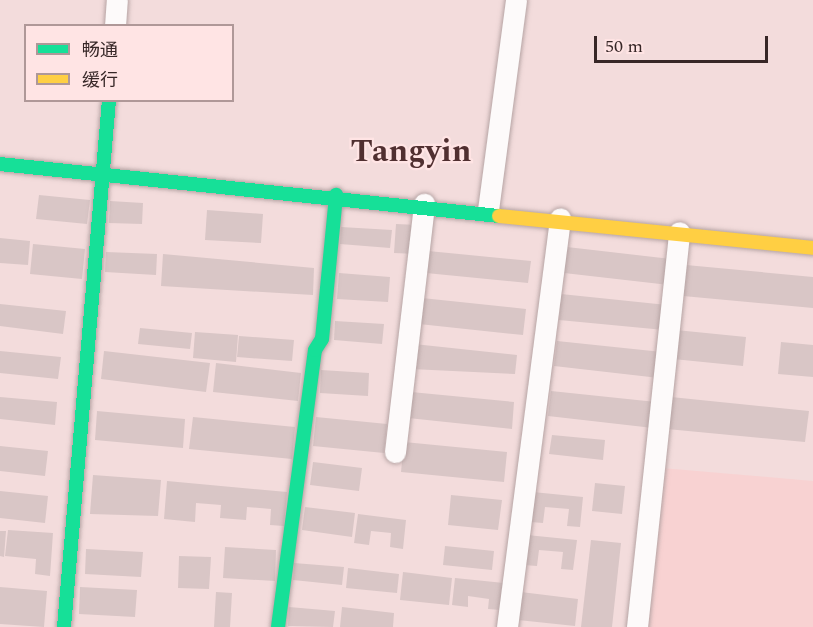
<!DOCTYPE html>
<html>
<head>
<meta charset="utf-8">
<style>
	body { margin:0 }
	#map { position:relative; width:813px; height:627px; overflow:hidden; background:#f3dcdc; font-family:Spectral,"Noto Sans SC",serif }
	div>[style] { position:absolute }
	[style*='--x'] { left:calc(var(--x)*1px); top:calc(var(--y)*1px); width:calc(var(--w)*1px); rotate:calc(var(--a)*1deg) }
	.built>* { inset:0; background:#f8d2d2 }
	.building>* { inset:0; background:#d9c6c6 }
	.roads { filter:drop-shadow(0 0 2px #b6a4a4) drop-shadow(0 0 2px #b6a4a4) }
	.street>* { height:21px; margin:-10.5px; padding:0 10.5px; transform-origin:10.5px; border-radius:10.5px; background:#fdfafa }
	.fast>* { height:14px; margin:-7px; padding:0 7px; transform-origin:7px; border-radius:7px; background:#16e098 }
	.slow>* { height:14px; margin:-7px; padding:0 7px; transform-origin:7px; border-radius:7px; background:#ffcf43 }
	span { translate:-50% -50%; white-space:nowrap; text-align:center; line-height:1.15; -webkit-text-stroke:4.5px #ffe4e4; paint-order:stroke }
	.town-label { font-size:32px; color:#502f30; font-weight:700 }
	.legend { position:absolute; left:24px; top:24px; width:210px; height:78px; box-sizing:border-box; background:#ffe4e4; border:2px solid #af9898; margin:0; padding:8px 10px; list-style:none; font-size:18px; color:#372727 }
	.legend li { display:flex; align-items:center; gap:12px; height:30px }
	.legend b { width:30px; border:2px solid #af9898 }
	.scale { position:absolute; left:594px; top:36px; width:174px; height:27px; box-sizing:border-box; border:3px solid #372727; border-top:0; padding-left:8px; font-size:18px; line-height:21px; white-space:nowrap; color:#372727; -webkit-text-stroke:4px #ffe4e4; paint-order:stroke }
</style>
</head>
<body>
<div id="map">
	<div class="built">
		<i style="clip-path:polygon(662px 468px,813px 481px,813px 627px,645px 627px)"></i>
	</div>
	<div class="building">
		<i style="clip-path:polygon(39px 195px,90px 200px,87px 224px,36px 219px)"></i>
		<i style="clip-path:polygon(110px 201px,143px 203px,142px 224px,109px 223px)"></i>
		<i style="clip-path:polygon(207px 210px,263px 214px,261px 243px,205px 240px)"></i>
		<i style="clip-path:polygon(396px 224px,418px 225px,416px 254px,394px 253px)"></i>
		<i style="clip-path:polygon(341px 227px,392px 230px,390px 248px,340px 244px)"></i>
		<i style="clip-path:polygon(0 238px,30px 241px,28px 265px,0 263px)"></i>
		<i style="clip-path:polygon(33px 244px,85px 249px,82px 279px,30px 274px)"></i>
		<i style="clip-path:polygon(567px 247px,671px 259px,669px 285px,564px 273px)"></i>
		<i style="clip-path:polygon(428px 251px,531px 261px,528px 283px,426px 273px)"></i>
		<i style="clip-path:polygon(106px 252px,157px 254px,156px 275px,105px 272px)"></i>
		<i style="clip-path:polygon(163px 254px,314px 268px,313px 295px,161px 286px)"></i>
		<i style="clip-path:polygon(686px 265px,813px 277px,813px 308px,683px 296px)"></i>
		<i style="clip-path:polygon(339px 273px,390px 277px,388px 302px,337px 299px)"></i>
		<i style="clip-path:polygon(561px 294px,667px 305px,664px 330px,559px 320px)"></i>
		<i style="clip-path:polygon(422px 298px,526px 309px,523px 335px,419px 324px)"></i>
		<i style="clip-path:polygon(0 304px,66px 311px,63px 334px,0 326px)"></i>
		<i style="clip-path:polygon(335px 321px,384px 324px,382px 344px,334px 340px)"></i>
		<i style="clip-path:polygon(140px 328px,192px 333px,190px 349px,138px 344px)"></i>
		<i style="clip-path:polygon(676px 330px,746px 337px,743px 366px,673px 359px)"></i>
		<i style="clip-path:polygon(195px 332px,238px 335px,236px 362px,193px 358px)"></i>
		<i style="clip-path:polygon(239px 336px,294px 340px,292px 361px,237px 357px)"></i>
		<i style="clip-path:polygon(557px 341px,662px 352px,659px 378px,554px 366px)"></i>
		<i style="clip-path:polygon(781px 342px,813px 345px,813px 377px,778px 374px)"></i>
		<i style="clip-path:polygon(414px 344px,517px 355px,515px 374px,411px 369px)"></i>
		<i style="clip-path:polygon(0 351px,61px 357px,58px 379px,0 373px)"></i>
		<i style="clip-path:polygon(104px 351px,210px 363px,206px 392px,101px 379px)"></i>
		<i style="clip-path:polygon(216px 363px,301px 373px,298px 401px,213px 392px)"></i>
		<i style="clip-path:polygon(321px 370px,369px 373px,368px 396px,320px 393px)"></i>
		<i style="clip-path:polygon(551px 391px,656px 402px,653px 428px,548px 416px)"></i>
		<i style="clip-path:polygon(411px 392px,514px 402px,512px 429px,408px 418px)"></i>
		<i style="clip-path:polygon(0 397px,57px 402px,55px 425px,0 419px)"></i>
		<i style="clip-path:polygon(671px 397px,809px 411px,805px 442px,667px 429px)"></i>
		<i style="clip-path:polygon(97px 411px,185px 419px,183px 448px,95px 440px)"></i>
		<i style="clip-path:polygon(193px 417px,295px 427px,292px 459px,189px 449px)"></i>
		<i style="clip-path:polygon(316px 417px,387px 424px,384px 453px,313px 446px)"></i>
		<i style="clip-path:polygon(552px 435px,605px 440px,603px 460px,549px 454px)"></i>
		<i style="clip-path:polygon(404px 442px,507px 452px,504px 482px,401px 472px)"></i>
		<i style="clip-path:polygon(0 446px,48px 451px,45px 476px,0 471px)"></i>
		<i style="clip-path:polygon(313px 462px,362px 468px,359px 491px,310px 485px)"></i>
		<i style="clip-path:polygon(93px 475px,161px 480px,158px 516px,90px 514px)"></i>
		<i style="clip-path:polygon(167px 481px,287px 492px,284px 526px,270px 525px,271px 509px,247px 507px,246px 520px,220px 518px,221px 505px,196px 503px,195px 522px,164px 519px)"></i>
		<i style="clip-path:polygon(595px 483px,625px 486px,622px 514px,592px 511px)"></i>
		<i style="clip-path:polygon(0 491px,48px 496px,45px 523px,0 518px)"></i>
		<i style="clip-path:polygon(533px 492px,583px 497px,580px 527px,567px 526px,569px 509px,545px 507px,543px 523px,530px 522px)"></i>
		<i style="clip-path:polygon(451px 495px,502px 500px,498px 530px,448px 525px)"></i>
		<i style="clip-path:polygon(305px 507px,355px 513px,352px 537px,302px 530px)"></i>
		<i style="clip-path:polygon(358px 514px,406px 520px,403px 549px,390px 547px,391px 533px,371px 531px,369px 545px,354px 543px)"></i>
		<i style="clip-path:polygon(8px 530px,53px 533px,50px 576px,35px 574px,36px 559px,5px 556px)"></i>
		<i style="clip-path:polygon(0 531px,6px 531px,4px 557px,0 556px)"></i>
		<i style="clip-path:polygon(527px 535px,577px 540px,573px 570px,561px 569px,563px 552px,539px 550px,537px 566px,524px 565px)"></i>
		<i style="clip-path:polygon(591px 540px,621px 543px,612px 627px,581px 627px)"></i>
		<i style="clip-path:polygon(445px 546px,494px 551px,492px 570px,443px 565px)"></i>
		<i style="clip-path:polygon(225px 547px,276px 550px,275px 581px,223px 578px)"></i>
		<i style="clip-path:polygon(86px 549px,143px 552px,141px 577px,85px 574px)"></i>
		<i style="clip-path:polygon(179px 556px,211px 557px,209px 589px,178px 588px)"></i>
		<i style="clip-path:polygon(294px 563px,344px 567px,342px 585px,293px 580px)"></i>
		<i style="clip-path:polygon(348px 568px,399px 574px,397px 593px,346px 588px)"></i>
		<i style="clip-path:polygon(403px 572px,452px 578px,449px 605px,400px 600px)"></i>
		<i style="clip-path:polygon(455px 578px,504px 583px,501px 610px,488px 609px,489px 599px,468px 596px,468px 607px,452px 605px)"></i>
		<i style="clip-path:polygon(0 587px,47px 591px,44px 627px,0 624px)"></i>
		<i style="clip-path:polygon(80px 587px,137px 590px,135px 617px,79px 614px)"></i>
		<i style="clip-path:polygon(216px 592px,232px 593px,230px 627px,214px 627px)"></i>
		<i style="clip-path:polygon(521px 592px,578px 599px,575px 626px,518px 620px)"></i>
		<i style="clip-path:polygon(289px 607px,335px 611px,333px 627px,288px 626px)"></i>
		<i style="clip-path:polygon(342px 607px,394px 613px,393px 627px,340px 627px)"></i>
	</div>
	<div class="roads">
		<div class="street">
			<i style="--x:115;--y:26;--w:26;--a:-86"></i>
			<i style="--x:488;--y:210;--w:212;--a:-82.4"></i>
			<i style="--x:395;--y:452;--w:250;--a:-83.3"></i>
			<i style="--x:507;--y:627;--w:412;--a:-82.6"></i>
			<i style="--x:637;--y:627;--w:397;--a:-83.9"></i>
		</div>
		<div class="fast">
			<i style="--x:0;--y:164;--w:502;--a:5.95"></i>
			<i style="--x:64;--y:627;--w:529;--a:-85.12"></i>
			<i style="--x:278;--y:627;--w:279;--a:-82.4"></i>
			<i style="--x:315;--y:350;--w:13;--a:-58"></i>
			<i style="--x:322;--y:339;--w:145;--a:-84.4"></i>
		</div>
		<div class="slow">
			<i style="--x:499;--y:216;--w:316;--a:5.8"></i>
		</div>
	</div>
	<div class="town-label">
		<span style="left:411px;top:152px">Tangyin</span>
	</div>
	<ul class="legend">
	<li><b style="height:8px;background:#16e098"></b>畅通</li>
	<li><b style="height:8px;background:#ffcf43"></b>缓行</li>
	</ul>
	<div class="scale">50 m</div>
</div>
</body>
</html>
